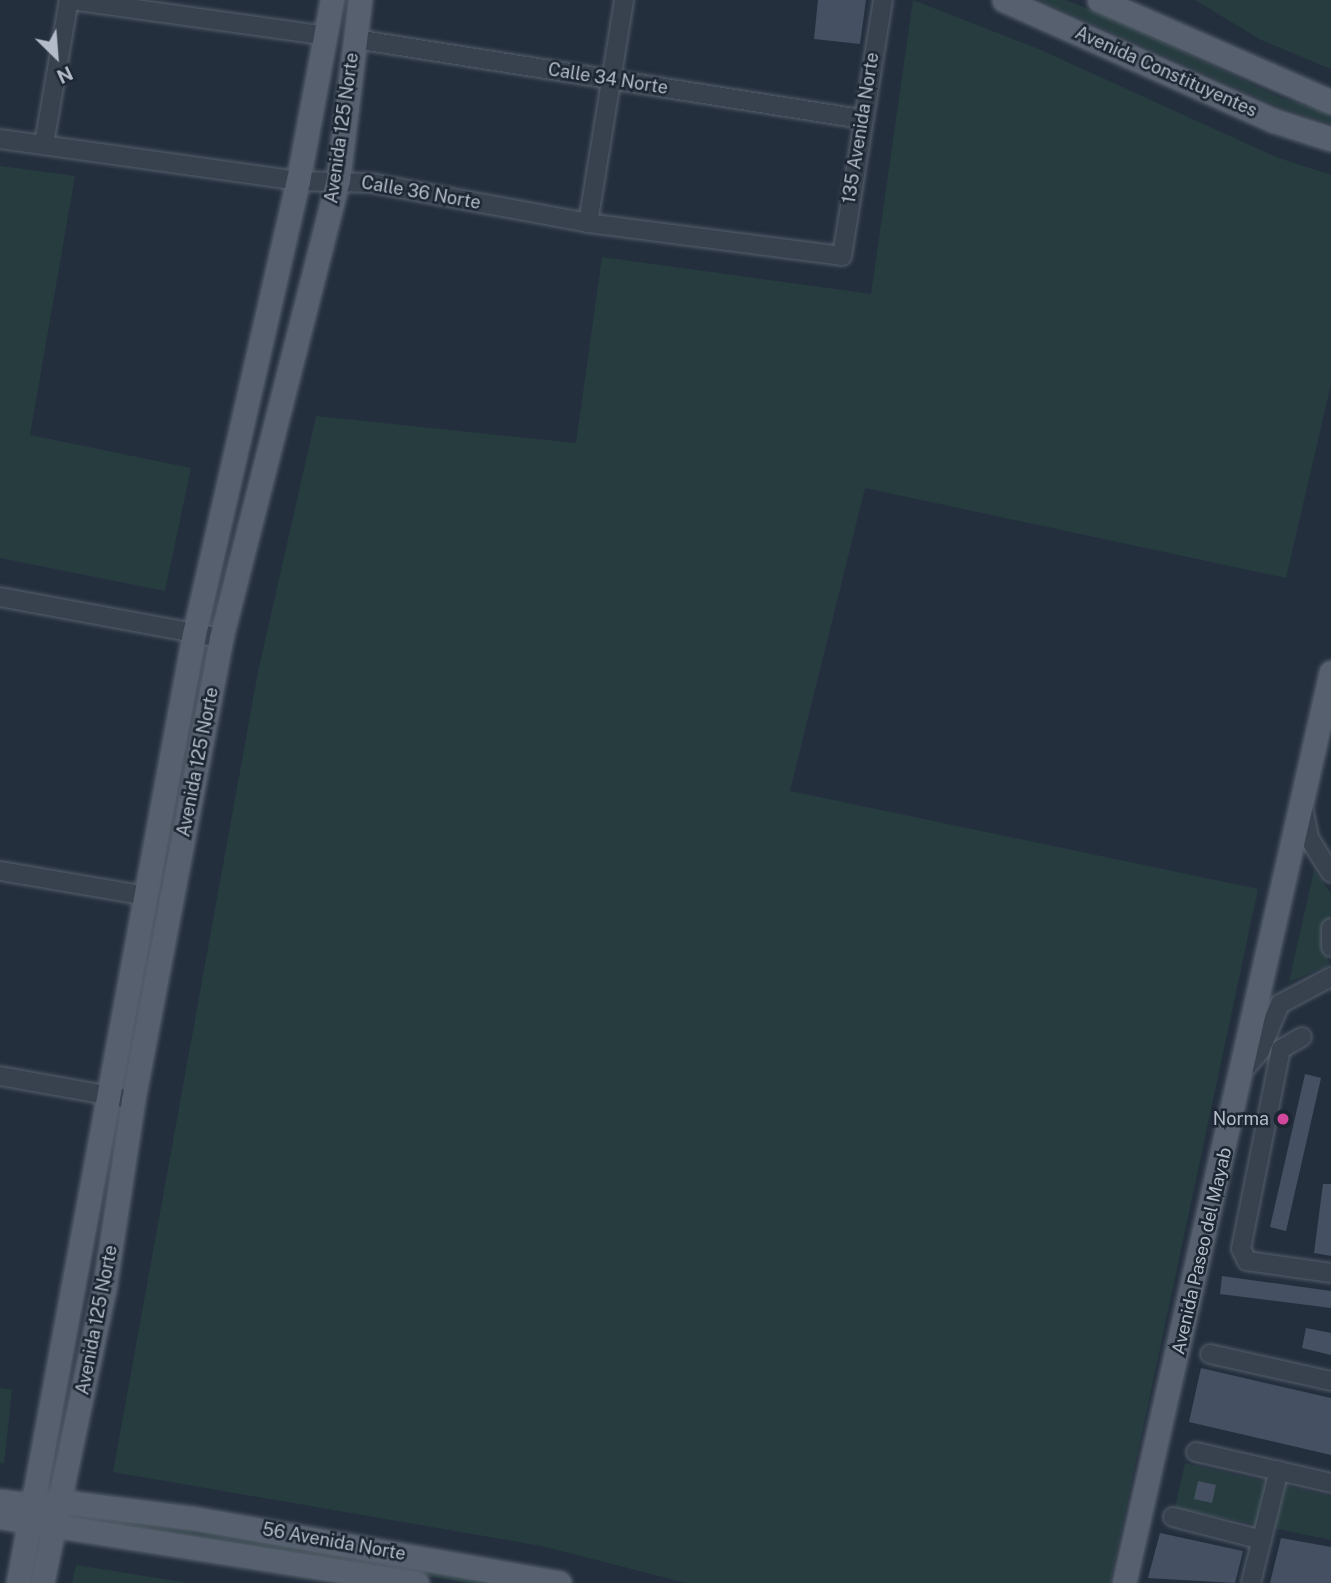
<!DOCTYPE html>
<html>
<head>
<meta charset="utf-8">
<style>
	body { margin:0 }
	#map { position:relative; width:1331px; height:1583px; overflow:hidden; background:#242f3e; font-family:"Public Sans",sans-serif }
	div>[style] { position:absolute }
	[style*='--x'] { left:calc(var(--x)*1px); top:calc(var(--y)*1px); width:calc(var(--w)*1px); rotate:calc(var(--a)*1deg) }
	.green>* { inset:0; background:#263c3f }
	.building>* { inset:0; background:#455162 }
	.roads { filter:drop-shadow(0 0 2px #565f6c) drop-shadow(0 0 2px #565f6c) }
	.minor>* { height:18px; margin:-9px; padding:0 9px; transform-origin:9px; border-radius:9px; background:#38414e }
	.major>* { height:23px; margin:-11.5px; padding:0 11.5px; transform-origin:11.5px; border-radius:11.5px; background:#56606e }
	.dots>* { width:19px; height:19px; translate:-50% -50%; box-sizing:border-box; border:4px solid #1d2633; border-radius:50% }
	span { translate:-50% -50%; white-space:nowrap; text-align:center; line-height:1.15; -webkit-text-stroke:5px #1d2633; paint-order:stroke }
	.street-label { font-size:18px; color:#b4bcc9 }
	.poi-label { font-size:18px; color:#b4bcc9 }
	.right { translate:-100% -50%; text-align:right }
	.north { position:absolute; left:21px; top:21px; width:70px; height:70px; -webkit-text-stroke:5px #1d2633; paint-order:stroke; rotate:155deg; font-size:19px; font-weight:700; line-height:28px; text-align:center; color:#b4bcc9 }
	.north::after { content:''; display:block; margin:auto; width:24px; height:32px; background:#b4bcc9; clip-path:polygon(50% 0,100% 100%,50% 72%,0 100%) }
</style>
</head>
<body>
<div id="map">
	<div class="green">
		<i style="clip-path:polygon(913px 0,1041px 50px,1276px 157px,1331px 175px,1331px 384px,1286px 578px,865px 488px,790px 791px,1258px 889px,1110px 1583px,686px 1583px,542px 1546px,113px 1472px,258px 672px,316px 416px,576px 443px,602px 257px,871px 294px)"></i>
		<i style="clip-path:polygon(1039px 0,1065px 0,1107px 16px,1279px 97px,1331px 114px,1331px 124px,1277px 106px)"></i>
		<i style="clip-path:polygon(1195px 0,1331px 0,1331px 69px,1261px 40px)"></i>
		<i style="clip-path:polygon(0 166px,75px 176px,30px 435px,191px 468px,165px 591px,0 558px)"></i>
		<i style="clip-path:polygon(1314px 870px,1331px 893px,1331px 915px,1321px 937px,1330px 965px,1289px 982px)"></i>
		<i style="clip-path:polygon(0 1388px,12px 1390px,4px 1464px,0 1463px)"></i>
		<i style="clip-path:polygon(1185px 1463px,1331px 1496px,1331px 1540px,1175px 1508px)"></i>
		<i style="clip-path:polygon(86px 1513px,316px 1550px,497px 1583px,467px 1583px,96px 1521px,85px 1518px)"></i>
		<i style="clip-path:polygon(76px 1565px,188px 1583px,72px 1583px)"></i>
	</div>
	<div class="building">
		<i style="clip-path:polygon(818px 0,866px 0,860px 44px,814px 39px)"></i>
		<i style="clip-path:polygon(1305px 1074px,1321px 1078px,1286px 1231px,1270px 1227px)"></i>
		<i style="clip-path:polygon(1323px 1184px,1331px 1184px,1331px 1256px,1314px 1253px)"></i>
		<i style="clip-path:polygon(1222px 1276px,1331px 1291px,1331px 1308px,1220px 1294px)"></i>
		<i style="clip-path:polygon(1306px 1328px,1331px 1333px,1331px 1355px,1302px 1348px)"></i>
		<i style="clip-path:polygon(1201px 1368px,1331px 1398px,1331px 1455px,1189px 1422px)"></i>
		<i style="clip-path:polygon(1198px 1481px,1216px 1485px,1212px 1503px,1194px 1499px)"></i>
		<i style="clip-path:polygon(1160px 1533px,1243px 1551px,1235px 1583px,1148px 1578px)"></i>
		<i style="clip-path:polygon(1281px 1538px,1331px 1547px,1331px 1583px,1270px 1583px)"></i>
	</div>
	<div class="roads">
		<div class="minor">
			<i style="--x:71;--y:0;--w:258;--a:8"></i>
			<i style="--x:355;--y:39;--w:512;--a:8.98"></i>
			<i style="--x:0;--y:139;--w:301;--a:8"></i>
			<i style="--x:298;--y:181;--w:73;--a:1.6"></i>
			<i style="--x:371;--y:183;--w:221;--a:10.4"></i>
			<i style="--x:588;--y:223;--w:256;--a:7.4"></i>
			<i style="--x:842;--y:256;--w:259;--a:-80.9"></i>
			<i style="--x:44;--y:144;--w:146;--a:-80.2"></i>
			<i style="--x:588;--y:223;--w:226;--a:-80.8"></i>
			<i style="--x:0;--y:597;--w:225;--a:10.5"></i>
			<i style="--x:1303;--y:807;--w:32;--a:79"></i>
			<i style="--x:1309;--y:838;--w:41;--a:57.8"></i>
			<i style="--x:0;--y:871;--w:148;--a:9.7"></i>
			<i style="--x:1331;--y:928;--w:19;--a:90"></i>
			<i style="--x:1302;--y:1037;--w:24;--a:150"></i>
			<i style="--x:1281;--y:1049;--w:204;--a:101.3"></i>
			<i style="--x:1241;--y:1249;--w:13;--a:63"></i>
			<i style="--x:1247;--y:1261;--w:85;--a:8.1"></i>
			<i style="--x:1244;--y:1070;--w:25;--a:-50"></i>
			<i style="--x:1260;--y:1051;--w:51;--a:-66.9"></i>
			<i style="--x:1280;--y:1004;--w:58;--a:-27.9"></i>
			<i style="--x:0;--y:1076;--w:135;--a:10.2"></i>
			<i style="--x:1210;--y:1354;--w:124;--a:12.6"></i>
			<i style="--x:1196;--y:1452;--w:139;--a:12.9"></i>
			<i style="--x:1173;--y:1517;--w:92;--a:14.5"></i>
			<i style="--x:1251;--y:1583;--w:116;--a:-76.1"></i>
		</div>
		<div class="major">
			<i style="--x:1004;--y:0;--w:294;--a:24.1"></i>
			<i style="--x:1272;--y:120;--w:62;--a:17.9"></i>
			<i style="--x:1099;--y:0;--w:253;--a:23.7"></i>
			<i style="--x:0;--y:1501;--w:34;--a:7"></i>
			<i style="--x:34;--y:1505;--w:23;--a:-10"></i>
			<i style="--x:57;--y:1501;--w:136;--a:7.2"></i>
			<i style="--x:192;--y:1518;--w:373;--a:10"></i>
			<i style="--x:0;--y:1517;--w:422;--a:9"></i>
			<i style="--x:18;--y:1583;--w:965;--a:-79.49"></i>
			<i style="--x:194;--y:634;--w:465;--a:-77.1"></i>
			<i style="--x:298;--y:181;--w:184;--a:-79.4"></i>
			<i style="--x:42;--y:1583;--w:299;--a:-78.1"></i>
			<i style="--x:104;--y:1290;--w:192;--a:-81.3"></i>
			<i style="--x:133;--y:1100;--w:470;--a:-79.2"></i>
			<i style="--x:221;--y:638;--w:474;--a:-75.7"></i>
			<i style="--x:338;--y:179;--w:180;--a:-83"></i>
			<i style="--x:1124;--y:1583;--w:934;--a:-77.2"></i>
		</div>
	</div>
	<div class="dots">
		<i style="left:1283px;top:1119px;background:#d1479c"></i>
	</div>
	<div class="street-label">
		<span style="left:1166px;top:72px;rotate:24deg">Avenida Constituyentes</span>
		<span style="left:608px;top:79px;rotate:9deg">Calle 34 Norte</span>
		<span style="left:342px;top:128px;rotate:-82deg">Avenida 125 Norte</span>
		<span style="left:861px;top:128px;rotate:-81deg">135 Avenida Norte</span>
		<span style="left:421px;top:193px;rotate:10deg">Calle 36 Norte</span>
		<span style="left:198px;top:762px;rotate:-79deg">Avenida 125 Norte</span>
		<span style="left:1202px;top:1251px;rotate:-77deg">Avenida Paseo del Mayab</span>
		<span style="left:97px;top:1320px;rotate:-79deg">Avenida 125 Norte</span>
		<span style="left:334px;top:1542px;rotate:10deg">56 Avenida Norte</span>
	</div>
	<div class="poi-label">
		<span class="right" style="left:1269px;top:1119px">Norma</span>
	</div>
	<div class="north">N</div>
</div>
</body>
</html>
